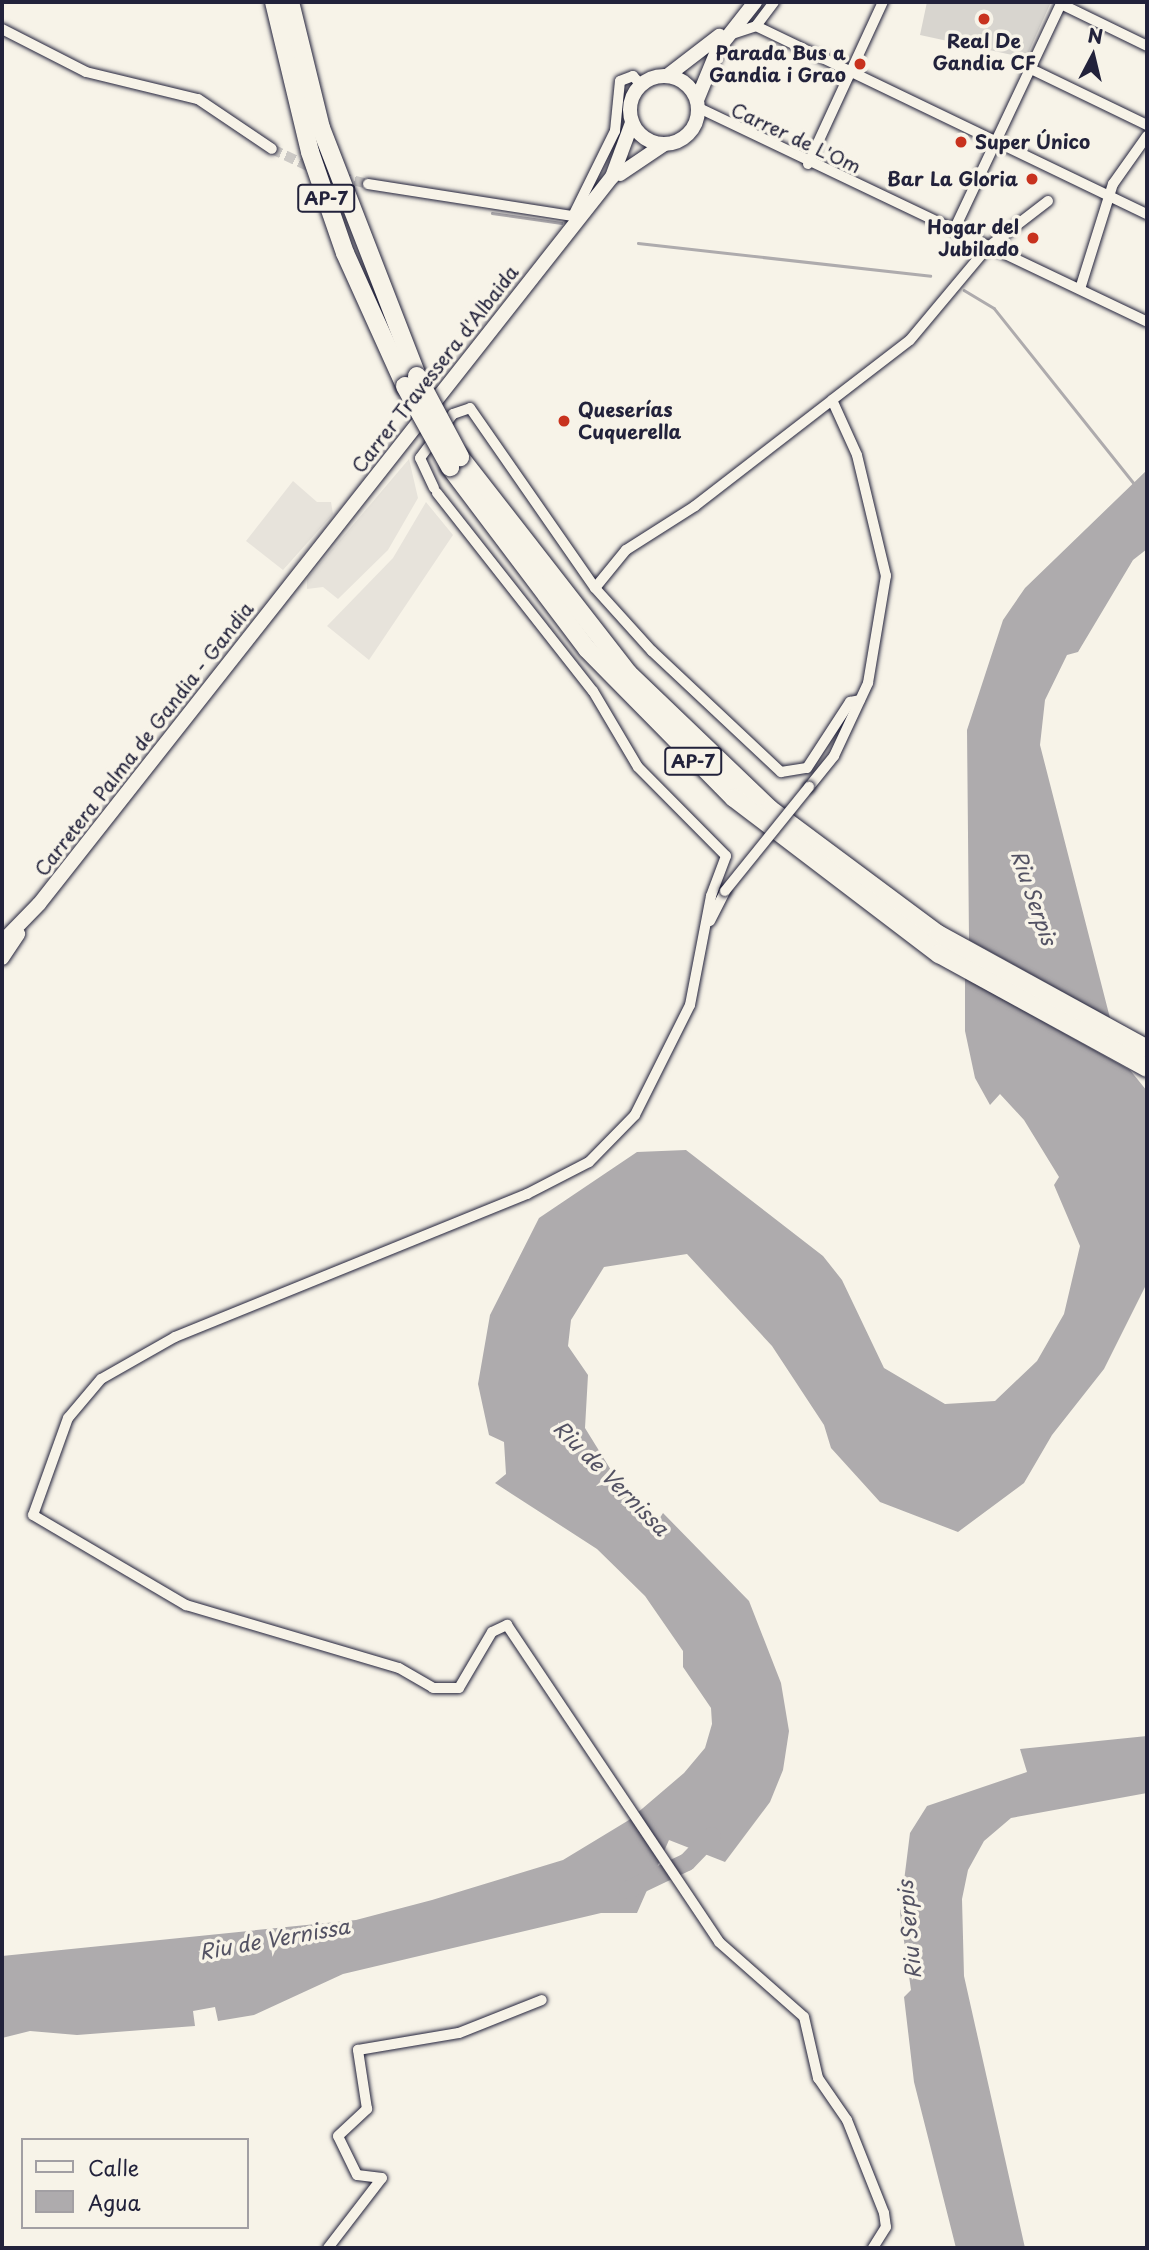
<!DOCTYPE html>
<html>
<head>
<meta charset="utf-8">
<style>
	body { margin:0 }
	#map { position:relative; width:1149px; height:2250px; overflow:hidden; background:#f7f3e8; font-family:"Playpen Sans",sans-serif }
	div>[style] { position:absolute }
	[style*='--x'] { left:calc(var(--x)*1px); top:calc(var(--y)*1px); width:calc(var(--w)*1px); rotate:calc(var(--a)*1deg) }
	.built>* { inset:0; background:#e7e3db }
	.green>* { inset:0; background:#d8d5cf }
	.water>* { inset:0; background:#aeabad }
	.stream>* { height:2.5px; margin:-1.25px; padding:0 1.25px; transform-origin:1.25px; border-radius:1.25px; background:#aeabad }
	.river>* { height:18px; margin:-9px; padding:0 9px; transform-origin:9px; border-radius:9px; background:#aeabad }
	.street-tunnel>* { height:10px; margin-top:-5px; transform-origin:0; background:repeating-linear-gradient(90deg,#ccc9c5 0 10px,transparent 0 15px) }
	.roads { filter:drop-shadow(0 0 2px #22223b) drop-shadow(0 0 2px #22223b) }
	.street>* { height:10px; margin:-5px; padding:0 5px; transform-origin:5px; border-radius:5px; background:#f7f3e8 }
	.secondary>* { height:14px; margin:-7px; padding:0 7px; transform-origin:7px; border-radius:7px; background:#f7f3e8 }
	.secondary>.ring { margin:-7px; padding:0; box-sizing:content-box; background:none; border:14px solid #f7f3e8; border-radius:50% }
	.highway>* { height:18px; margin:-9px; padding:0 9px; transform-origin:9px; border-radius:9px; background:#f7f3e8 }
	.bridges { filter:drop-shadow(0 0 2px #22223b) drop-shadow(0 0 2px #22223b) }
	.street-bridge>* { height:10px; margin:-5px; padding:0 5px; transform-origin:5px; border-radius:5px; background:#f7f3e8 }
	.highway-bridge>* { height:18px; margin:-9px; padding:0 9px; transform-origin:9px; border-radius:9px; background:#f7f3e8 }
	.dots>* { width:19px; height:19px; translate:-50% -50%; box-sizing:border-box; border:4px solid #f7f3e8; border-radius:50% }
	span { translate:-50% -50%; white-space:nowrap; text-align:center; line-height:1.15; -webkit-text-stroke:7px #f7f3e8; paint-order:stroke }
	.shield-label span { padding:2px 5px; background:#f7f3e8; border:2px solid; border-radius:5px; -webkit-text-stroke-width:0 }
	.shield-label { font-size:18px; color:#22223b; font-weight:700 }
	.poi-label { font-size:19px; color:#22223b; font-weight:700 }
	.right { translate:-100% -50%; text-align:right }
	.left { translate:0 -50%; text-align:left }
	.street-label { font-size:19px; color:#22223b }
	.water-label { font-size:21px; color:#535263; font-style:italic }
	.frame { position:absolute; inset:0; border:4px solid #22223b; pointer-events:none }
	.legend { position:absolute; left:21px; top:2138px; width:228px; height:91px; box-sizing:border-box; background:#f7f3e8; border:2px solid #a29fa3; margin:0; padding:9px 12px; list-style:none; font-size:21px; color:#22223b }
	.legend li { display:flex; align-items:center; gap:14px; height:35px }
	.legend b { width:35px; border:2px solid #a29fa3 }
	.north { position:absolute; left:1058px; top:21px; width:70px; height:70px; -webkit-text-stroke:5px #f7f3e8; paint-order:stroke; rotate:7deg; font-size:19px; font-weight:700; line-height:28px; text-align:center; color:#22223b }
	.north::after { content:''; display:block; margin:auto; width:24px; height:32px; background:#22223b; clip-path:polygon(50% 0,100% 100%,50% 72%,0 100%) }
</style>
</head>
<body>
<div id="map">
	<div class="built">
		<i style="clip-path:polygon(409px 459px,418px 498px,388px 550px,338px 599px,323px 587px,307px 589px,307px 579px)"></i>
		<i style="clip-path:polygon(293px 481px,317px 502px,331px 502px,333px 514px,283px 570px,246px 541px)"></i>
		<i style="clip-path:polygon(426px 502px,453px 535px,369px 660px,327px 626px,393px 558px)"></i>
	</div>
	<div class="green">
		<i style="clip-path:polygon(927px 2px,1051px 2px,1026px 58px,920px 35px)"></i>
	</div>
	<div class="water">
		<i style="clip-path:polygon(1147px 470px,1147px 549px,1133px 560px,1078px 652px,1067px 655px,1045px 700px,1040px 745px,1110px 1018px,969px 940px,967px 730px,1003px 620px,1025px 588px)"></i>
		<i style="clip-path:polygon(965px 978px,1130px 1070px,1147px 1091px,1147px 1283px,1104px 1369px,1052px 1435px,1024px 1483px,958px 1532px,880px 1502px,831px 1448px,824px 1425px,772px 1346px,687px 1254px,604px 1267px,571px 1320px,568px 1346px,588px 1375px,585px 1428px,627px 1496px,656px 1524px,663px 1513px,749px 1601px,781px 1683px,789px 1731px,783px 1770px,770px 1802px,725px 1862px,669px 1840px,637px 1913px,601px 1913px,343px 1974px,254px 2015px,218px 2021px,215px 2007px,193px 2011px,195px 2026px,77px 2035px,30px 2031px,2px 2038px,2px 1956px,356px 1920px,432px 1900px,563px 1860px,629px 1820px,684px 1773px,705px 1748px,712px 1724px,711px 1708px,683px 1667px,683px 1651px,645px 1596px,597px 1549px,495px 1483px,506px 1474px,504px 1442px,489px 1435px,478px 1384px,490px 1315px,539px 1218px,637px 1152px,686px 1150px,823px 1256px,842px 1280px,884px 1368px,945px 1404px,995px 1401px,1037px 1361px,1064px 1314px,1080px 1246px,1054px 1185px,1059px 1177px,1024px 1120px,1000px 1094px,990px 1105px,975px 1078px,965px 1031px)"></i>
		<i style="clip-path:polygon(1147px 1736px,1147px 1793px,1011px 1818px,984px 1841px,968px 1870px,962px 1899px,964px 1976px,1025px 2248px,956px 2248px,914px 2082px,904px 1997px,911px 1990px,900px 1913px,910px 1833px,927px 1806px,1027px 1772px,1020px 1749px)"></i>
	</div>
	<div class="stream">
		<i style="--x:492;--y:213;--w:70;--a:8.2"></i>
		<i style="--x:638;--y:243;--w:294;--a:6.4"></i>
		<i style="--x:964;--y:290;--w:35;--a:31"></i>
		<i style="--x:994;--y:308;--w:228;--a:51.4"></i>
	</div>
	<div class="river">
		<i style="--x:628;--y:1890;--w:65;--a:-25.4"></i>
		<i style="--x:687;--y:1862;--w:36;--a:-46"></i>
	</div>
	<div class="street-tunnel">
		<i style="--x:272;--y:149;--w:49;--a:25.5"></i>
		<i style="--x:340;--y:177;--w:29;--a:14"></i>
	</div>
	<div class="roads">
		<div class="street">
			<i style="--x:1061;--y:4;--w:96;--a:26"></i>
			<i style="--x:756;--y:26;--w:434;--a:25.7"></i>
			<i style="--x:2;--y:29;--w:94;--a:27.1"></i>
			<i style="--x:86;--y:72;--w:115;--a:13.6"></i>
			<i style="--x:198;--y:99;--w:89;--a:34"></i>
			<i style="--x:729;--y:35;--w:28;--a:-18"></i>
			<i style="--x:756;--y:26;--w:30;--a:-53"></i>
			<i style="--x:1029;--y:68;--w:131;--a:25.8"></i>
			<i style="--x:699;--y:108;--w:496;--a:25.5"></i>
			<i style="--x:808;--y:164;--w:179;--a:-65.2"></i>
			<i style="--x:368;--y:184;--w:214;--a:8.9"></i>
			<i style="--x:573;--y:216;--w:95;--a:-63.7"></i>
			<i style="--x:615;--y:131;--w:50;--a:-84.3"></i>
			<i style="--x:620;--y:81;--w:14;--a:-21"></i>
			<i style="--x:633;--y:76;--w:12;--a:48"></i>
			<i style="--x:954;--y:230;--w:252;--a:-64.7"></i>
			<i style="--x:1080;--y:289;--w:110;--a:-72.6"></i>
			<i style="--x:1113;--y:184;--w:59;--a:-54.7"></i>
			<i style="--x:434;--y:488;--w:33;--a:-115"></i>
			<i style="--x:420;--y:458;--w:55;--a:-53.1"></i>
			<i style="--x:453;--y:414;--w:18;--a:-19"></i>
			<i style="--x:470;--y:408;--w:219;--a:55.2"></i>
			<i style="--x:595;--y:588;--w:85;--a:47.9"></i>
			<i style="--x:652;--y:651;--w:177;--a:43.2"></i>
			<i style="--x:781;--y:772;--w:26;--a:-9"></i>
			<i style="--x:807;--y:768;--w:79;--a:-56.9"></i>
			<i style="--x:850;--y:702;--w:10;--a:-11"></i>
			<i style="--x:437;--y:493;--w:252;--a:51.8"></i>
			<i style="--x:593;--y:691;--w:88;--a:59.4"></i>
			<i style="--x:638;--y:767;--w:125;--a:45.3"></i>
			<i style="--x:726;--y:856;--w:43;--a:110.6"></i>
			<i style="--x:711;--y:896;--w:111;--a:100.9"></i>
			<i style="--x:690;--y:1005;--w:123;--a:116.6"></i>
			<i style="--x:635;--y:1115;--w:66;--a:134.4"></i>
			<i style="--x:589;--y:1162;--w:70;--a:152.7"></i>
			<i style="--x:527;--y:1194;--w:380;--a:157.9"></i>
			<i style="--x:175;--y:1337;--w:85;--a:150.4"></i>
			<i style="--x:101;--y:1379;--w:51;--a:130.2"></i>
			<i style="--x:68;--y:1418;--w:103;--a:109.8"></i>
			<i style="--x:33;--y:1515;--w:178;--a:30.5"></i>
			<i style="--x:186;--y:1605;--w:222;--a:16.5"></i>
			<i style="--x:399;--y:1668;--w:39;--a:30"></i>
			<i style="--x:433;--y:1688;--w:26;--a:0"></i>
			<i style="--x:459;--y:1688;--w:65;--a:-59.5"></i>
			<i style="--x:492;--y:1632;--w:17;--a:-25"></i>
			<i style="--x:507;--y:1625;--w:381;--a:56.2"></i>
			<i style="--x:719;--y:1942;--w:113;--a:41.4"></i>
			<i style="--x:804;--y:2017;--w:63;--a:77.1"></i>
			<i style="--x:818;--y:2078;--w:51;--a:55.4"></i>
			<i style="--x:847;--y:2120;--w:100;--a:68.3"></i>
			<i style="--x:884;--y:2213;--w:14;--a:82"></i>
			<i style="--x:886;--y:2227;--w:25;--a:122"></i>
			<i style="--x:595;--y:588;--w:49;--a:-50.8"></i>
			<i style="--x:626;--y:550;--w:82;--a:-32.5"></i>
			<i style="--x:695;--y:506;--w:173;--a:-37.7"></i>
			<i style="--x:809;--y:787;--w:40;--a:-51"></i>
			<i style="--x:834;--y:756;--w:81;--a:-65"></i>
			<i style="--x:868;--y:683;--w:109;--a:-80.5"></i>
			<i style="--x:886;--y:576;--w:124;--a:-103.5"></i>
			<i style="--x:857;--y:455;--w:60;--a:-114.4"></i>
			<i style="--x:832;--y:400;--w:98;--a:-37.6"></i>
			<i style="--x:910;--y:340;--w:120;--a:-50.1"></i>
			<i style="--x:987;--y:248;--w:77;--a:-37.6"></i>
			<i style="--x:710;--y:921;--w:34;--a:-63"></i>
			<i style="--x:328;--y:2248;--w:88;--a:-52.4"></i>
			<i style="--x:382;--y:2178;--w:25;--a:-173"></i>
			<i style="--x:357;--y:2175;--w:43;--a:-116"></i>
			<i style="--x:338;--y:2136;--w:40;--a:-43"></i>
			<i style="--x:367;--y:2109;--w:60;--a:-98.7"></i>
			<i style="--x:358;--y:2050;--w:102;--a:-9.6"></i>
			<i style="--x:459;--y:2033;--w:89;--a:-21.7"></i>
		</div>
		<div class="secondary">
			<i class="ring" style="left:630px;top:76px;width:54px;height:54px"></i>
			<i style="--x:667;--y:76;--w:66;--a:-37.6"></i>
			<i style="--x:697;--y:100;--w:55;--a:-67.6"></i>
			<i style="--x:718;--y:49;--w:60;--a:-51.8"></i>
			<i style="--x:620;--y:174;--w:52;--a:-34"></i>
			<i style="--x:2;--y:942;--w:53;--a:-45.8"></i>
			<i style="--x:39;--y:904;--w:926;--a:-51.76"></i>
			<i style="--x:612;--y:177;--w:58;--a:-69.7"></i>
			<i style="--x:2;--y:958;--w:29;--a:-56"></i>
		</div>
		<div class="highway">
			<i style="--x:274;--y:2;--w:154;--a:76.5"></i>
			<i style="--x:310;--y:152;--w:107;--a:70.9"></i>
			<i style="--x:345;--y:253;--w:146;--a:65.7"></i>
			<i style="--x:290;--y:2;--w:130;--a:76.2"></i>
			<i style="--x:321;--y:128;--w:266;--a:68.8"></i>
			<i style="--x:460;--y:457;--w:274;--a:52.1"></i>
			<i style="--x:628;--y:673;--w:197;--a:43.8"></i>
			<i style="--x:770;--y:809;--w:209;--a:36.7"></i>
			<i style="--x:938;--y:934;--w:239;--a:28.8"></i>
			<i style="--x:450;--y:467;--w:228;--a:53"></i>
			<i style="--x:587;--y:649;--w:209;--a:45.4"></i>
			<i style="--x:734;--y:798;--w:258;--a:37.3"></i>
			<i style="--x:939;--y:954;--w:237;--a:28.7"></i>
		</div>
	</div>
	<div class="bridges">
		<div class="street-bridge">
			<i style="--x:725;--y:891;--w:134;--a:-51.1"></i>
		</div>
		<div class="highway-bridge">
			<i style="--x:417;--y:376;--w:92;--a:62"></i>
			<i style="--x:405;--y:386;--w:93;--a:60.9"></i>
		</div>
	</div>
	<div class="dots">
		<i style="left:984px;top:19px;background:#c8321e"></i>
		<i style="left:860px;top:64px;background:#c8321e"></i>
		<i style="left:961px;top:142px;background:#c8321e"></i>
		<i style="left:1032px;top:179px;background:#c8321e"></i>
		<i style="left:1033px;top:238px;background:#c8321e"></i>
		<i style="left:564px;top:421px;background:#c8321e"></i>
	</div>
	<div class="shield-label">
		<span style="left:326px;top:198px">AP-7</span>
		<span style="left:693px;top:761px">AP-7</span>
	</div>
	<div class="poi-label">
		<span style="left:984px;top:52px">Real De<br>Gandia CF</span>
		<span class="right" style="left:846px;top:64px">Parada Bus a<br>Gandia i Grao</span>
		<span class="left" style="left:975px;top:142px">Super Único</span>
		<span class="right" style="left:1018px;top:179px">Bar La Gloria</span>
		<span class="right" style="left:1019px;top:238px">Hogar del<br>Jubilado</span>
		<span class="left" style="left:578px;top:421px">Queserías<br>Cuquerella</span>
	</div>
	<div class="street-label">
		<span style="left:796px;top:138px;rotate:25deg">Carrer de L'Om</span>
		<span style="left:435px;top:369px;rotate:-52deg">Carrer Travessera d'Albaida</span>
		<span style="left:144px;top:739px;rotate:-52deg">Carretera Palma de Gandia - Gandia</span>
	</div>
	<div class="water-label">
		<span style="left:1035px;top:897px;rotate:71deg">Riu Serpis</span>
		<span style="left:612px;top:1477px;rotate:45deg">Riu de Vernissa</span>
		<span style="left:908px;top:1930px;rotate:-95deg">Riu Serpis</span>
		<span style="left:274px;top:1938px;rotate:-10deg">Riu de Vernissa</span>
	</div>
	<div class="frame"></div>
	<ul class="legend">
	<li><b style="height:9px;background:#f7f3e8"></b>Calle</li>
	<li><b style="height:19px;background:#aeabad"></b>Agua</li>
	</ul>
	<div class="north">N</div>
</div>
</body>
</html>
